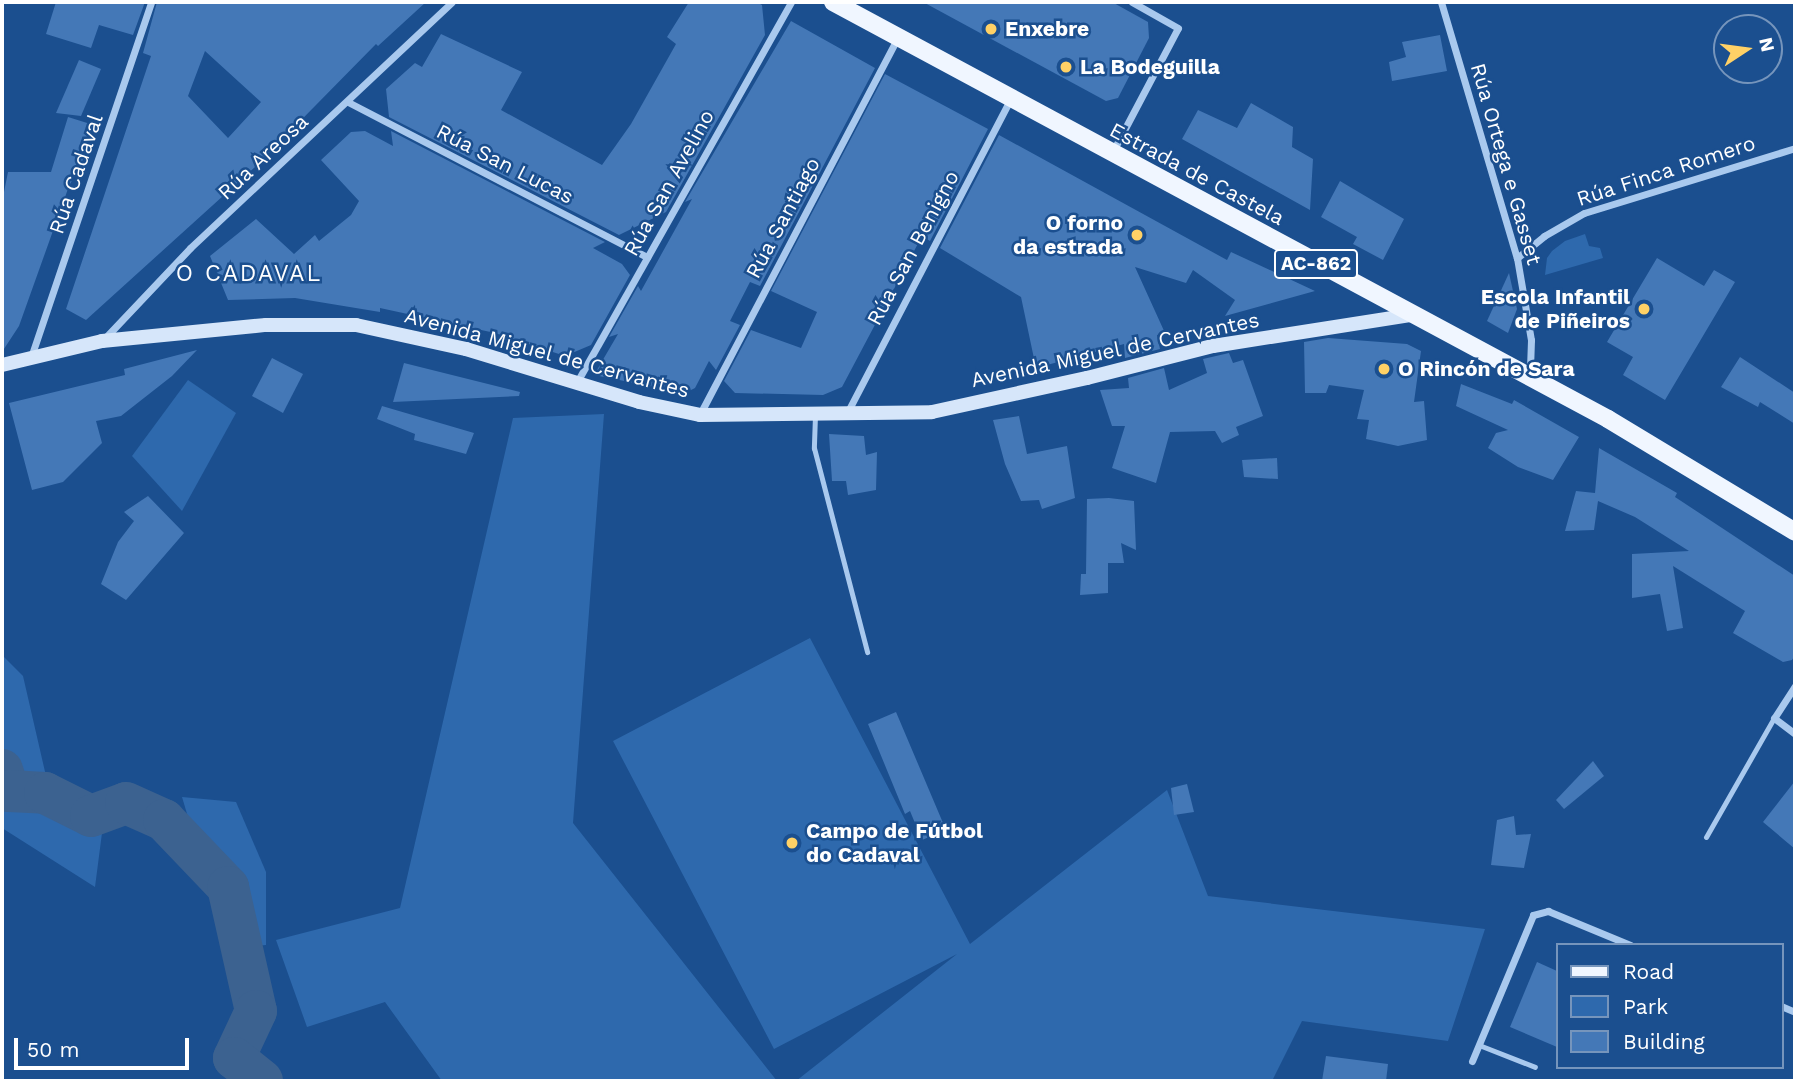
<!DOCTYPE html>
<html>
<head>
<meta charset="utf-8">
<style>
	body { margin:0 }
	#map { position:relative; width:1797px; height:1083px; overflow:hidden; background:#1b4f8f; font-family:"Work Sans",sans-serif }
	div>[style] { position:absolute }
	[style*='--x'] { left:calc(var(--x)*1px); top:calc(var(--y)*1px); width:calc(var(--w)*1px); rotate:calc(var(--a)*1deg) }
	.green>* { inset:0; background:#2e69ad }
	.river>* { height:42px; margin:-21px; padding:0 21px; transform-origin:21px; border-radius:21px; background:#3c6290 }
	.building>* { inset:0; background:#4478b7 }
	.lane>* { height:5px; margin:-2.5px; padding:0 2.5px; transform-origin:2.5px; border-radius:2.5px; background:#a9c9ee }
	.street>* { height:7px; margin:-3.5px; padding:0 3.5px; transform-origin:3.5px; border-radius:3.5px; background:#a9c9ee }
	.secondary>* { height:14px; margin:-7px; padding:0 7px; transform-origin:7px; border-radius:7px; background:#d6e6fa }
	.primary>* { height:18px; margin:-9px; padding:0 9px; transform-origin:9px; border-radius:9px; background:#f0f6ff }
	.dots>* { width:19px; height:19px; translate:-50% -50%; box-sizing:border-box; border:4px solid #1b4f8f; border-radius:50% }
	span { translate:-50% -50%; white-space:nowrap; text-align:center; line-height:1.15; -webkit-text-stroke:5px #1b4f8f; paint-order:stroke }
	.shield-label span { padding:2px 5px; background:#1b4f8f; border:2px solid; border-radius:5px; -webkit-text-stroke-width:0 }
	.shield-label { font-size:19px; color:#fff; font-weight:700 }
	.poi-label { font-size:21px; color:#fff; font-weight:700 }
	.left { translate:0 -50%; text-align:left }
	.right { translate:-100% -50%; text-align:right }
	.street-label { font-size:21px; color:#fff }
	.neighbourhood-label { font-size:23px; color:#fff; letter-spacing:2px }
	.frame { position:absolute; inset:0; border:4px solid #fff; pointer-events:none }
	.legend { position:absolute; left:1556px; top:943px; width:228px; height:126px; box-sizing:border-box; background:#1b4f8f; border:2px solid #7695bc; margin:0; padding:9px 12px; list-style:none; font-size:21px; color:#fff }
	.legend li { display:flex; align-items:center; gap:14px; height:35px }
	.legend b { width:35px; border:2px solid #7695bc }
	.north { position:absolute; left:1713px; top:14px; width:70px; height:70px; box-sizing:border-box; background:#1b4f8f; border:2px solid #7695bc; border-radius:50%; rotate:77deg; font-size:19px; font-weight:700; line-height:28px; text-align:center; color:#fff }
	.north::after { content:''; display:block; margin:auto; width:24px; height:32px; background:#ffd166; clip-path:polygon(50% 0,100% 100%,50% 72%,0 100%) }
	.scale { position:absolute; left:14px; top:1038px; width:175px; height:32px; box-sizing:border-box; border:4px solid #fff; border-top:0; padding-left:9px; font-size:21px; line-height:24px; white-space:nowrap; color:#fff; -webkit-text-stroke:5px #1b4f8f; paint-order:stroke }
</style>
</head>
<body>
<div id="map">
	<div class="green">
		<i style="clip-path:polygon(1585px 234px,1589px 246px,1600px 248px,1603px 258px,1545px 275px,1547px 258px,1552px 251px,1565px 241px)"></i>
		<i style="clip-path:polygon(188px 380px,236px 413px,182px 511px,132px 456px)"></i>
		<i style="clip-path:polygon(604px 414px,573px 823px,777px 1081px,442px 1081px,385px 1002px,307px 1027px,276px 940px,400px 908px,513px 418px)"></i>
		<i style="clip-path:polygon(810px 638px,970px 944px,1167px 790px,1208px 896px,1485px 929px,1448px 1041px,1302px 1021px,1272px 1081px,796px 1081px,957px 954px,774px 1049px,613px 741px)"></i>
		<i style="clip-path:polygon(2px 655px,23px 676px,46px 776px,102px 833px,95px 887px,2px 828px)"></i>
		<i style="clip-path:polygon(182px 797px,236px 802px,266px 872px,266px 945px,227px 948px)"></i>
	</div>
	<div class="river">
		<i style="--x:2;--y:770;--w:22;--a:72"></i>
		<i style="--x:9;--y:791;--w:36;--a:3"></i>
		<i style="--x:45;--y:793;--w:51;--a:26.6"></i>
		<i style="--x:91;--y:816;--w:37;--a:-20"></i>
		<i style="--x:126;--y:803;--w:42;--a:24.1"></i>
		<i style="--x:164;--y:820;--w:93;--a:46.3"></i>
		<i style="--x:228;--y:887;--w:127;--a:77.3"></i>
		<i style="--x:256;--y:1011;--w:52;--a:115.1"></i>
		<i style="--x:234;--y:1058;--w:36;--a:39"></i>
	</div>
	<div class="building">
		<i style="clip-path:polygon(56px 2px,145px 2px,133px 35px,99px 25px,91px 48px,46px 34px)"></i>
		<i style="clip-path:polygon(evenodd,157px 2px,426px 2px,378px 46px,376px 44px,255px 167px,86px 320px,66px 309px,151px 56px,143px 53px,157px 2px,205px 51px,261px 102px,228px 138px,188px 96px,205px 51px)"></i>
		<i style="clip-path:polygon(689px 2px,756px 2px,762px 5px,765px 35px,666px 212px,619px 235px,389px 117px,386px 89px,415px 63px,422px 67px,441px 34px,522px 72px,501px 110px,602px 165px,631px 124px,676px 44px,667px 37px)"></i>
		<i style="clip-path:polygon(923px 2px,1112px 2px,1148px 22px,1149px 38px,1118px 98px,1106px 101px)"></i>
		<i style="clip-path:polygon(791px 21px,875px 68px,760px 286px,750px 282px,730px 321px,740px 325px,716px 370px,709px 361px,695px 388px,685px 393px,594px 375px,618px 334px,609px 337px,638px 286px,641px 291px,692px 199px,685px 202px)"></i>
		<i style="clip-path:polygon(1440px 35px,1447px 71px,1392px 81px,1389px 62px,1406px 57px,1402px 42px)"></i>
		<i style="clip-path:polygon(79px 60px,101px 69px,81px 116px,56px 113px)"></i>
		<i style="clip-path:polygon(885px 74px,988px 129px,930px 241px,922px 236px,842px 387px,823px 395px,735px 393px,724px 381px,751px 330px,801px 348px,817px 312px,771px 291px)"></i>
		<i style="clip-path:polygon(1251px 103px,1293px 127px,1292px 147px,1313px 159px,1310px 210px,1182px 139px,1198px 110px,1237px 128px)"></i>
		<i style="clip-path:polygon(68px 117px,100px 127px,69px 186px,19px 326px,2px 352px,2px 202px,8px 172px,51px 172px)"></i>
		<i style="clip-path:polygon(365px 131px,393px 146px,391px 131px,605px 242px,593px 248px,622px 264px,630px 275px,591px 345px,565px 356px,495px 333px,380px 308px,380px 312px,295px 298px,228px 300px,210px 256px,256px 219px,294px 254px,315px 235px,319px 241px,351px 215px,359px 201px,321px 160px,351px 132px)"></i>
		<i style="clip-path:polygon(999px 135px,1227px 260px,1231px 252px,1315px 291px,1225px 316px,1235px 300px,1193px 270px,1186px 283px,1135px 267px,1165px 333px,1157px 335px,1160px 349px,1125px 358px,1124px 344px,1036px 368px,1021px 297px,940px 248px)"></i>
		<i style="clip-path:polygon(1340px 181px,1404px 219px,1383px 260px,1353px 244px,1357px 237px,1321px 217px)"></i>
		<i style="clip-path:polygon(1657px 258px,1704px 286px,1714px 270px,1735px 282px,1665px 400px,1623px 375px,1633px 357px,1607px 342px)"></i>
		<i style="clip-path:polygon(1509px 273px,1517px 309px,1508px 333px,1487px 321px)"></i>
		<i style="clip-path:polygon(1328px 338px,1407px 344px,1421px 351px,1414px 402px,1424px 401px,1427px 440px,1398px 446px,1366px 439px,1369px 420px,1357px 419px,1364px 390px,1329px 385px,1326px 393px,1305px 393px,1304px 342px)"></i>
		<i style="clip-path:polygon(197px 350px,172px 376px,121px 416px,96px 421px,102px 443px,63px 482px,32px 490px,9px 403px,125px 375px,124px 369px)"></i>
		<i style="clip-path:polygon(1229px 353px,1233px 363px,1243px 360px,1263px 416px,1236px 427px,1239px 435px,1222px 443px,1215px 431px,1170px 432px,1156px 483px,1112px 468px,1125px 426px,1112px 426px,1100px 390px,1129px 388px,1128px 378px,1164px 368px,1169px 390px,1207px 373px,1203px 359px)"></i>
		<i style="clip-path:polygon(1740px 357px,1795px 393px,1795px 424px,1760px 402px,1758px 407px,1721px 387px)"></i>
		<i style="clip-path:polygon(272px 358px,303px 374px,283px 413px,252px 396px)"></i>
		<i style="clip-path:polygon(404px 363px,520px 392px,519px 396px,393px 402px)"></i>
		<i style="clip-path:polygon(1461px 384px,1512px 404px,1514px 400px,1579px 437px,1553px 480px,1518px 467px,1488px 448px,1496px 433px,1508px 430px,1456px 406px)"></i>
		<i style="clip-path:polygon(382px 406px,474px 433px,466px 454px,414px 440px,415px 434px,377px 419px)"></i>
		<i style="clip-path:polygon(1019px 416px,1027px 454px,1067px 446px,1075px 498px,1042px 509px,1039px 500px,1021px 501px,1005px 464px,993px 420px)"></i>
		<i style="clip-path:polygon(829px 434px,864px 436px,866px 455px,877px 452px,876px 490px,848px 495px,846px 481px,832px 481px)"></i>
		<i style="clip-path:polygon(1599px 448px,1677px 493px,1675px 497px,1795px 576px,1795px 655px,1792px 660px,1783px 662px,1733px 633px,1745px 611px,1673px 566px,1683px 628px,1667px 631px,1660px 594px,1632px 598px,1632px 554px,1689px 551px,1635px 517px,1598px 501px,1594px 530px,1565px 531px,1576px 491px,1595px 493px)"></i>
		<i style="clip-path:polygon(1277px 458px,1278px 479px,1244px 477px,1242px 460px)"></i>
		<i style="clip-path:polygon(148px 496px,184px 533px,126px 600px,101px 584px,118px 542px,134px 521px,124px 512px)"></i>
		<i style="clip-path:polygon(1109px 498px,1134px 501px,1136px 550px,1121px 543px,1124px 563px,1108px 563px,1108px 593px,1080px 595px,1081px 574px,1086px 574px,1087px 499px)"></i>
		<i style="clip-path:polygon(896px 712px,946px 830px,922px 840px,910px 811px,905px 814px,868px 724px)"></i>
		<i style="clip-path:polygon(1593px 761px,1604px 776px,1564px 809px,1556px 800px)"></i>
		<i style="clip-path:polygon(1795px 781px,1795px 849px,1763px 822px)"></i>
		<i style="clip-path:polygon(1187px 784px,1194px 812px,1174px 815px,1171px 788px)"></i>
		<i style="clip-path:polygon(1514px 816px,1516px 835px,1531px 834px,1524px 868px,1491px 865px,1497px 820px)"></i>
		<i style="clip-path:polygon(1537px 962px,1557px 971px,1557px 1047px,1510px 1027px)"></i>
		<i style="clip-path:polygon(1326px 1056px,1388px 1064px,1386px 1081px,1322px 1081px)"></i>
	</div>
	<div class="lane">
		<i style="--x:815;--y:415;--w:33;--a:92"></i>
		<i style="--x:814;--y:448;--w:211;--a:75.4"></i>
		<i style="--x:1706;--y:837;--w:137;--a:-60.3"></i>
		<i style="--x:1479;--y:1045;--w:60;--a:21.4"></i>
	</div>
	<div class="street">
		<i style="--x:1441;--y:2;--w:267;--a:73.5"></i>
		<i style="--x:1517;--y:258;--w:83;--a:80.3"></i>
		<i style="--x:1531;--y:340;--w:35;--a:92"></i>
		<i style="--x:348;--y:102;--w:337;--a:27.4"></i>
		<i style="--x:1112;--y:153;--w:141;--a:-62.2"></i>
		<i style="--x:1178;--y:28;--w:53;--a:-150.5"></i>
		<i style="--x:1517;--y:258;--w:35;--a:-39"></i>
		<i style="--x:1544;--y:236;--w:46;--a:-29.9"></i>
		<i style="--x:1584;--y:213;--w:221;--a:-17.1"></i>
		<i style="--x:105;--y:338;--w:124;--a:-46.6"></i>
		<i style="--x:190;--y:248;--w:359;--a:-43.2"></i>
		<i style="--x:31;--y:357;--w:375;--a:-71.3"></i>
		<i style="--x:577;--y:382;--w:436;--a:-60.6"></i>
		<i style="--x:847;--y:413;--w:355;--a:-62.5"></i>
		<i style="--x:700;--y:414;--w:426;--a:-62.3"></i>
		<i style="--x:1795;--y:686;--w:38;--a:123"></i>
		<i style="--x:1774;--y:718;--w:26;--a:37"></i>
		<i style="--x:1781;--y:1006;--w:15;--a:23"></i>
		<i style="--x:1472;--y:1061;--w:158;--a:-67.3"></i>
		<i style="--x:1533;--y:915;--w:16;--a:-15"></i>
		<i style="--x:1548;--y:911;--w:89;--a:22.5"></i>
	</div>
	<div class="secondary">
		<i style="--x:2;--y:365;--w:103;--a:-13.5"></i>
		<i style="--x:102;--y:341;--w:165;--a:-5.6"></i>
		<i style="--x:266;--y:325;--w:90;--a:0"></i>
		<i style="--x:356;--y:325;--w:113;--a:12.3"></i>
		<i style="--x:466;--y:349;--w:181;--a:17"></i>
		<i style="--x:639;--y:402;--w:62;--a:12"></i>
		<i style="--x:700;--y:415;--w:232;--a:-0.7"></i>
		<i style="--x:932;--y:412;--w:159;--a:-12.4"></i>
		<i style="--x:1087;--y:378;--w:130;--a:-14.3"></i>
		<i style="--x:1213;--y:346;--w:201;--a:-8.9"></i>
	</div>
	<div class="primary">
		<i style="--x:833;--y:2;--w:880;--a:28.28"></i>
		<i style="--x:1608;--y:419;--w:218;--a:31.1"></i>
	</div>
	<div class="dots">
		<i style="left:991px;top:29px;background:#ffd166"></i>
		<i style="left:1066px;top:67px;background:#ffd166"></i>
		<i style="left:1137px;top:235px;background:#ffd166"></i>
		<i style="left:1644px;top:309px;background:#ffd166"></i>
		<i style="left:1384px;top:369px;background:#ffd166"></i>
		<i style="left:792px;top:843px;background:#ffd166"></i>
	</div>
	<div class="shield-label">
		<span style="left:1316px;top:264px">AC-862</span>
	</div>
	<div class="poi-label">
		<span class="left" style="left:1005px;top:29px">Enxebre</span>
		<span class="left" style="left:1080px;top:67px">La Bodeguilla</span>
		<span class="right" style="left:1123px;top:235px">O forno<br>da estrada</span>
		<span class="right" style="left:1630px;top:309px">Escola Infantil<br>de Piñeiros</span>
		<span class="left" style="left:1398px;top:369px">O Rincón de Sara</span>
		<span class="left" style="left:806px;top:843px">Campo de Fútbol<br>do Cadaval</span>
	</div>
	<div class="street-label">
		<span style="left:263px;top:157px;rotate:-43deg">Rúa Areosa</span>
		<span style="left:505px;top:164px;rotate:27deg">Rúa San Lucas</span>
		<span style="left:1506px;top:164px;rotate:74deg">Rúa Ortega e Gasset</span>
		<span style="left:1666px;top:171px;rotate:-18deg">Rúa Finca Romero</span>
		<span style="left:76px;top:174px;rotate:-71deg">Rúa Cadaval</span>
		<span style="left:1197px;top:174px;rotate:28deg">Estrada de Castela</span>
		<span style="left:669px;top:183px;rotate:-61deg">Rúa San Avelino</span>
		<span style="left:783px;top:218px;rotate:-62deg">Rúa Santiago</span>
		<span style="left:913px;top:248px;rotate:-62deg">Rúa San Benigno</span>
		<span style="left:1115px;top:350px;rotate:-12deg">Avenida Miguel de Cervantes</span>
		<span style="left:547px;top:353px;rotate:15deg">Avenida Miguel de Cervantes</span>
	</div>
	<div class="neighbourhood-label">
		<span style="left:249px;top:274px">O CADAVAL</span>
	</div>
	<div class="frame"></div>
	<ul class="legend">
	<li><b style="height:9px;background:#f0f6ff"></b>Road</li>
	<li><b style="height:19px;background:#2e69ad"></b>Park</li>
	<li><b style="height:19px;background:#4478b7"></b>Building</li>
	</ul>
	<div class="north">N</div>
	<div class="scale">50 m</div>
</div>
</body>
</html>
